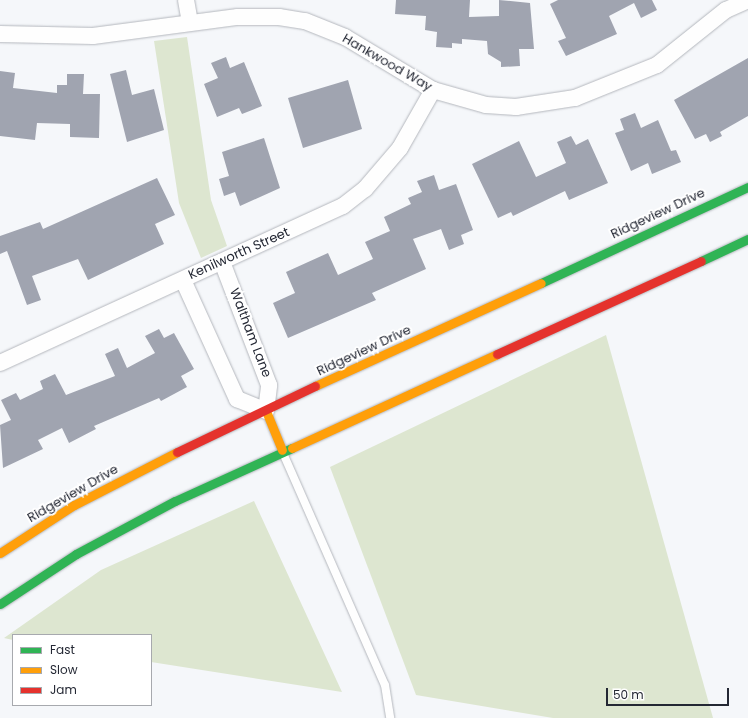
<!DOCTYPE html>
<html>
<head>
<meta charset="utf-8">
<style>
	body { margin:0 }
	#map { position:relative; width:748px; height:718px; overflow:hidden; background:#f5f7fa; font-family:Poppins,sans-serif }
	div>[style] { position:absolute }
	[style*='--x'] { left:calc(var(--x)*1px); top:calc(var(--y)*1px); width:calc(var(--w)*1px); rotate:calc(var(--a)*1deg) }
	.green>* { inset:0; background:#dde6d0 }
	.building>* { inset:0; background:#a0a4b0 }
	.roads { filter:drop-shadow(0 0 1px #b4b7bd) drop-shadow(0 0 1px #b4b7bd) }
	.lane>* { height:8px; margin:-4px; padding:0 4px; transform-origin:4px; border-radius:4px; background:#fefefe }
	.street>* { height:16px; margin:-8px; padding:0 8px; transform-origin:8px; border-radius:8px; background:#fefefe }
	.fast>* { height:9px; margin:-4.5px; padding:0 4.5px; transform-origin:4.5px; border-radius:4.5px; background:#30b455 }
	.slow>* { height:9px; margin:-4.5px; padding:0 4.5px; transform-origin:4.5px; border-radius:4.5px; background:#ff9f0a }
	.jam>* { height:9px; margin:-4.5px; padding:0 4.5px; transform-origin:4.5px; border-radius:4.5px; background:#e5322d }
	span { translate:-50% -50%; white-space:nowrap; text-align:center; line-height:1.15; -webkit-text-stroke:4px #fff; paint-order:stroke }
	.street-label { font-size:13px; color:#242834 }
	.legend { position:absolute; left:12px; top:634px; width:140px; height:72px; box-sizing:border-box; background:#fff; border:1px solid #a7a9ae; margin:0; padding:5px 7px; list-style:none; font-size:12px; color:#242834 }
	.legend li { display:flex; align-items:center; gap:8px; height:20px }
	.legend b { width:20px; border:1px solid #a7a9ae }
	.scale { position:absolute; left:606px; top:688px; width:123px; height:18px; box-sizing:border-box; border:2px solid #242834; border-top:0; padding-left:5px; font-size:12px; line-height:14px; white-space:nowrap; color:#242834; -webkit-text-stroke:3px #fff; paint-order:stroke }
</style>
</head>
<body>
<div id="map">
	<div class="green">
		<i style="clip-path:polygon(187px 37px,211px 200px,227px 246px,201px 258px,179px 203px,154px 41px)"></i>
		<i style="clip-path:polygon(606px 335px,713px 718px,553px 718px,416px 695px,330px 467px)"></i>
		<i style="clip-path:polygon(254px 501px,342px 692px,151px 662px,151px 635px,13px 635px,13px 640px,4px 638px,101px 570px)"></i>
	</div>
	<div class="building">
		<i style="clip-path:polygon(396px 0,470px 0,469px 17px,499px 16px,499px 0,530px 3px,534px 49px,519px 49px,520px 66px,501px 67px,501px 62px,488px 54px,487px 41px,462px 39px,462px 44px,452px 43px,452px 48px,436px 47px,437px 32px,425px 30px,426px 16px,395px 14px)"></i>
		<i style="clip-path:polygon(558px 0,652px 0,657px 10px,641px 18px,634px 3px,609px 16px,617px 34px,566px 56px,558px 41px,566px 38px,550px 4px)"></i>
		<i style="clip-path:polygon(226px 57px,230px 68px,244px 62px,262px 106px,242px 114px,239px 108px,217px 117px,204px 84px,218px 78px,211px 63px)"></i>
		<i style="clip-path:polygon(748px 58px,748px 116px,720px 132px,722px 136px,710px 142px,706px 134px,695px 139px,674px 100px)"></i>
		<i style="clip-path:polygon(126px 70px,132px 95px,154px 89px,164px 130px,127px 142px,110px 74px)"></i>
		<i style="clip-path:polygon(0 71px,15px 73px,13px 88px,57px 93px,57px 85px,67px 85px,67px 74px,84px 74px,83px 94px,100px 94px,99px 138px,70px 137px,70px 124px,37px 123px,35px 140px,0 136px)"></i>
		<i style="clip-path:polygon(348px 80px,362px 129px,303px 148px,288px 98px)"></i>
		<i style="clip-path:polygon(635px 113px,641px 128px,658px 120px,671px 151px,676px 150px,681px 162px,652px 174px,648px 163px,631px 171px,615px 133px,624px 130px,620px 119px)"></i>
		<i style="clip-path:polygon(571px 136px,576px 145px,588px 139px,608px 183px,569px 200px,565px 191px,513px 216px,511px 212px,498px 218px,472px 164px,519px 141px,536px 177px,566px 163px,557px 142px)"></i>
		<i style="clip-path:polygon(264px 138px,280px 188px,240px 206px,235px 192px,224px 196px,219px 179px,229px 176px,222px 152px)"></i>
		<i style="clip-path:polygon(434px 175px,439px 190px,456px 184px,473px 230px,461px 235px,464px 244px,449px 250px,441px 229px,413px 239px,426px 269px,372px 293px,376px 300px,288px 338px,273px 303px,295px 293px,286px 272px,328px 253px,338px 275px,373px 259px,365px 242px,390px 231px,384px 217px,411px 204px,408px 198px,422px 192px,417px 181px)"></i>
		<i style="clip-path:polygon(157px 178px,175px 215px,155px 224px,164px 244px,88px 280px,78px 259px,32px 276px,41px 300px,27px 305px,7px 251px,0 254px,0 236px,40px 222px,43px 229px)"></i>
		<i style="clip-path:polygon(159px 329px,164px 338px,174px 333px,194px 369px,181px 376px,187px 387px,161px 401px,159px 398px,94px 426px,96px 429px,69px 443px,62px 428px,38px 440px,43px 449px,3px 468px,0 425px,11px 420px,1px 400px,16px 393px,20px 400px,43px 389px,40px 381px,55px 374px,66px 395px,115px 376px,105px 354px,118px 348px,127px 368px,155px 353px,145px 336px)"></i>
	</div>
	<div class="roads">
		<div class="lane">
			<i style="--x:283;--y:453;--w:253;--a:66.3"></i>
			<i style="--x:385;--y:685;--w:33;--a:81"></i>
		</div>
		<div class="street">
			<i style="--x:186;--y:0;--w:23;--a:80"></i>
			<i style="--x:0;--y:34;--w:93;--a:1.2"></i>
			<i style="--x:93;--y:36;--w:146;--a:-7.5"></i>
			<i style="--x:238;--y:17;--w:41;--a:0"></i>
			<i style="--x:279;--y:17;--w:26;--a:9"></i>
			<i style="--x:305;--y:21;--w:43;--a:21.8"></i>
			<i style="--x:345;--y:37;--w:103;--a:31.1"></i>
			<i style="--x:433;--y:90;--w:55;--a:15.8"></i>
			<i style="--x:486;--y:105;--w:30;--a:4"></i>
			<i style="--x:516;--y:107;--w:60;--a:-8.7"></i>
			<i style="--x:575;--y:98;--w:88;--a:-21.9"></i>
			<i style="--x:657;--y:65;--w:88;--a:-38.6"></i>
			<i style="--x:726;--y:10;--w:24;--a:-24"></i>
			<i style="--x:183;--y:280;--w:131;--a:65.6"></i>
			<i style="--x:237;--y:399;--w:31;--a:22"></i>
			<i style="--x:266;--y:411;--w:26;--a:-83"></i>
			<i style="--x:269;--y:385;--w:132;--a:-110.9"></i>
			<i style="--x:0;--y:363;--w:377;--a:-24.6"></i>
			<i style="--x:343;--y:206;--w:28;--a:-38"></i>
			<i style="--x:365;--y:189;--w:54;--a:-49.5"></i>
			<i style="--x:400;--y:148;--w:67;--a:-60.4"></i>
		</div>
		<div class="fast">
			<i style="--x:701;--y:261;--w:52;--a:-25.1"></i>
			<i style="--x:541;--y:283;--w:228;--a:-24.9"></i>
			<i style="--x:0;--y:604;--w:91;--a:-33.3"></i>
			<i style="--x:76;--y:554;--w:112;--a:-28.2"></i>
			<i style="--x:175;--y:501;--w:128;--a:-24.4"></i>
		</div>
		<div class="slow">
			<i style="--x:315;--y:386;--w:248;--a:-24.5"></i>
			<i style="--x:266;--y:411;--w:42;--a:67.7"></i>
			<i style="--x:292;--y:448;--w:226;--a:-24.6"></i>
			<i style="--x:0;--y:553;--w:88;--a:-33"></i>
			<i style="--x:74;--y:505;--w:116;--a:-27.2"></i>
		</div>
		<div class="jam">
			<i style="--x:497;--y:354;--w:224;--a:-24.5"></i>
			<i style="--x:177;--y:452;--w:153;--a:-25.6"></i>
		</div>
	</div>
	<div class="street-label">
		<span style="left:387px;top:63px;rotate:30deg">Hankwood Way</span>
		<span style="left:658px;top:214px;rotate:-25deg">Ridgeview Drive</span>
		<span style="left:239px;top:254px;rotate:-24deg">Kenilworth Street</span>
		<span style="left:250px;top:333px;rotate:69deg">Waltham Lane</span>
		<span style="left:364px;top:351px;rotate:-25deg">Ridgeview Drive</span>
		<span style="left:73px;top:494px;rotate:-30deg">Ridgeview Drive</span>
	</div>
	<ul class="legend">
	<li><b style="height:5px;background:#30b455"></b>Fast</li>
	<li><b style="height:5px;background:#ff9f0a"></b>Slow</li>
	<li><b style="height:5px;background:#e5322d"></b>Jam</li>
	</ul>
	<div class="scale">50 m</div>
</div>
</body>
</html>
